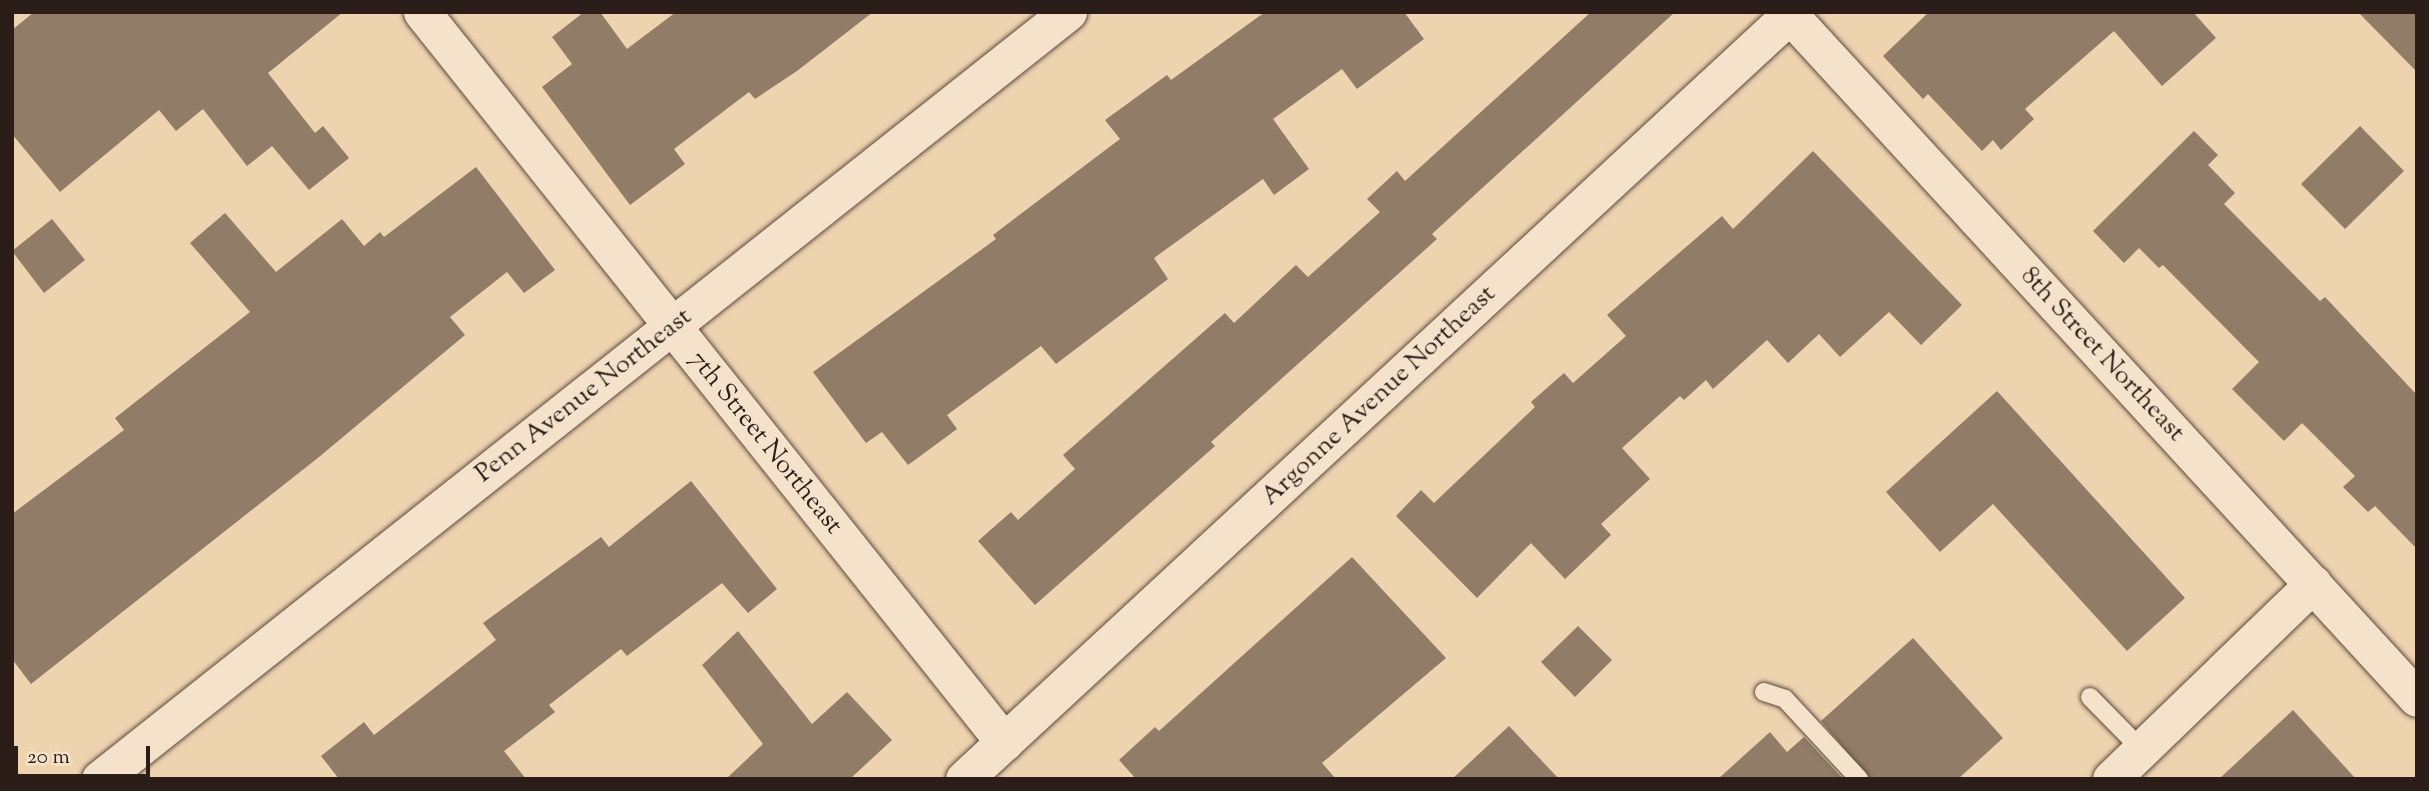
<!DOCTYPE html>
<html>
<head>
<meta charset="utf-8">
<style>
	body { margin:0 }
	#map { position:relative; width:2429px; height:791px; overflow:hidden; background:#eed3af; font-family:"Sorts Mill Goudy",serif }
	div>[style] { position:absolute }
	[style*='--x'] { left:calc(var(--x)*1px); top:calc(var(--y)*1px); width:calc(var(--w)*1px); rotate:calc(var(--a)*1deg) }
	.building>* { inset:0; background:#907c67 }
	.roads { filter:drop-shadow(0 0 2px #5c4b3e) drop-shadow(0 0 2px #5c4b3e) }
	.lane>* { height:18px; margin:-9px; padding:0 9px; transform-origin:9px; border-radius:9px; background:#f4e2cb }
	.street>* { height:37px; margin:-18.5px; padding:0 18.5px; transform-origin:18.5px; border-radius:18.5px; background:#f4e2cb }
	span { translate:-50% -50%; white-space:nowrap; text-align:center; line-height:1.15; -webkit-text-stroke:7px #f4e2cb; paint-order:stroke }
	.street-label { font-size:26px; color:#2b1e19 }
	.frame { position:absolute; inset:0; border:14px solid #2b1e19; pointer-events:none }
	.scale { position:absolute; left:14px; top:746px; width:136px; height:32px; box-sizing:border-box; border:4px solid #2b1e19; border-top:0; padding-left:9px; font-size:21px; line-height:24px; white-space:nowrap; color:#2b1e19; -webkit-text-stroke:5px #f4e2cb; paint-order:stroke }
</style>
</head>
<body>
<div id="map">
	<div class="building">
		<i style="clip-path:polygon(34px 12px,343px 12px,268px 73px,315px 133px,323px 126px,349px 158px,309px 190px,272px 146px,247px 166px,203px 109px,176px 131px,159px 110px,60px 192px,12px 134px,12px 30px)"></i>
		<i style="clip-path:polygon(584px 12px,600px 12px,627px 49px,676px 12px,873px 12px,797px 71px,755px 99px,749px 92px,674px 149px,685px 164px,630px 205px,542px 87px,572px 64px,552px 37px)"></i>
		<i style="clip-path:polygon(1265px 12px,1404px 12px,1424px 39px,1357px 89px,1342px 69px,1273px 119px,1309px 169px,1274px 195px,1263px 179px,1154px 258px,1168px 279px,1056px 364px,1041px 346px,947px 415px,957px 429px,908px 465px,882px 432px,866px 443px,813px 372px,996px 239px,993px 235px,1120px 139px,1105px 120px,1167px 75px,1171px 80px)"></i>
		<i style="clip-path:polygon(1591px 12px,1675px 12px,1432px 234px,1437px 239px,1211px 442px,1215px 446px,1035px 605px,978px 541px,1011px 512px,1018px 520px,1075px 469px,1063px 455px,1225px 313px,1234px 323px,1296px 265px,1308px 277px,1380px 212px,1367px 199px,1397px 171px,1405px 181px)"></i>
		<i style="clip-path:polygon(1929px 12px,2193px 12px,2216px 38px,2162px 86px,2114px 31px,2025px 109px,2034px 119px,2001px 150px,1993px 140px,1982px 151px,1928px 94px,1923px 99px,1883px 56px)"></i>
		<i style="clip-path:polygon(2358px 12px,2417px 12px,2417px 72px)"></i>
		<i style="clip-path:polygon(2360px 126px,2404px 171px,2345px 229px,2301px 184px)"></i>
		<i style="clip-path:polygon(2194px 131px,2218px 155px,2208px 165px,2235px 193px,2224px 204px,2320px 301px,2325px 297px,2417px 395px,2417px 549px,2375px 506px,2368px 512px,2343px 487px,2355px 476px,2302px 423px,2284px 441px,2232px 389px,2259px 362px,2163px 265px,2159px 268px,2139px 248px,2124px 263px,2093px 231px)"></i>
		<i style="clip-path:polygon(1813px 151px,1962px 305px,1921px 345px,1889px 312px,1840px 357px,1819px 334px,1788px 363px,1767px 340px,1713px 389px,1706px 380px,1684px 400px,1680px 396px,1622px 448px,1650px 479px,1601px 524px,1611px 535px,1565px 579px,1531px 543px,1477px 598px,1396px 516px,1421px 490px,1434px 503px,1535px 407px,1531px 402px,1564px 373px,1573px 383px,1626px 336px,1607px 315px,1722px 216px,1733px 229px)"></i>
		<i style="clip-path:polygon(476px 167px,555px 270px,524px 293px,507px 272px,450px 317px,465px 335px,319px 457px,31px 684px,12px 659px,12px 514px,124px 430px,115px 418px,250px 312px,190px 243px,225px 213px,276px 272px,342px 219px,364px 246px,380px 232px,384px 237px)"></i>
		<i style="clip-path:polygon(52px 219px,85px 260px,44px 293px,12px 251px)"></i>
		<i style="clip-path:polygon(1997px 391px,2185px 598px,2127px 651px,1993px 504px,1940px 552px,1886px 492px)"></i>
		<i style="clip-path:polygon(691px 481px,777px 589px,748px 613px,722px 583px,627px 656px,621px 649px,549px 705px,555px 712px,504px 751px,526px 779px,339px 779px,321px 756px,364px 722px,374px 735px,496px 640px,483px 623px,601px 537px,609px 547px)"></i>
		<i style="clip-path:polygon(1352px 557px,1446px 658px,1322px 763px,1336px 779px,1136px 779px,1119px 760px,1155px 727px,1159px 731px)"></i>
		<i style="clip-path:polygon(1578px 626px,1612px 660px,1575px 697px,1541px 662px)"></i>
		<i style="clip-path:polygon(738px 631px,812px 724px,847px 692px,892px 740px,850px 779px,726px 779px,763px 744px,702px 665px)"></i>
		<i style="clip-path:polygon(1913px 638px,2003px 738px,1958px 779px,1870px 779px,1821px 721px)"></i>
		<i style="clip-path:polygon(2293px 710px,2356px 779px,2219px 779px)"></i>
		<i style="clip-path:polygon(1509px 726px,1559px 779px,1452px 779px)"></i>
		<i style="clip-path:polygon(1770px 732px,1787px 752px,1804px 737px,1843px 779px,1718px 779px)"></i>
	</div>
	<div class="roads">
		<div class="lane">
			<i style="--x:1764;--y:692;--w:22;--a:18"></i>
			<i style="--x:1785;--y:699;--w:109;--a:47.2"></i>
			<i style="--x:2090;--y:697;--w:74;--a:45.5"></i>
		</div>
		<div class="street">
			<i style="--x:422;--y:12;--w:934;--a:51.44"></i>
			<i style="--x:1787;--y:12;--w:931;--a:47.44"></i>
			<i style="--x:100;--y:779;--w:1235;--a:-38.39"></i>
			<i style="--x:964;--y:779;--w:1129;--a:-42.78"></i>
			<i style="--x:2111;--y:779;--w:281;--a:-44"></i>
		</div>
	</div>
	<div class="street-label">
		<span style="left:2102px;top:355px;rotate:47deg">8th Street Northeast</span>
		<span style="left:584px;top:396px;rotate:-38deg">Penn Avenue Northeast</span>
		<span style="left:1379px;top:396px;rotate:-43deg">Argonne Avenue Northeast</span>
		<span style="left:765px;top:443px;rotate:51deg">7th Street Northeast</span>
	</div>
	<div class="frame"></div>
	<div class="scale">20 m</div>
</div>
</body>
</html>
